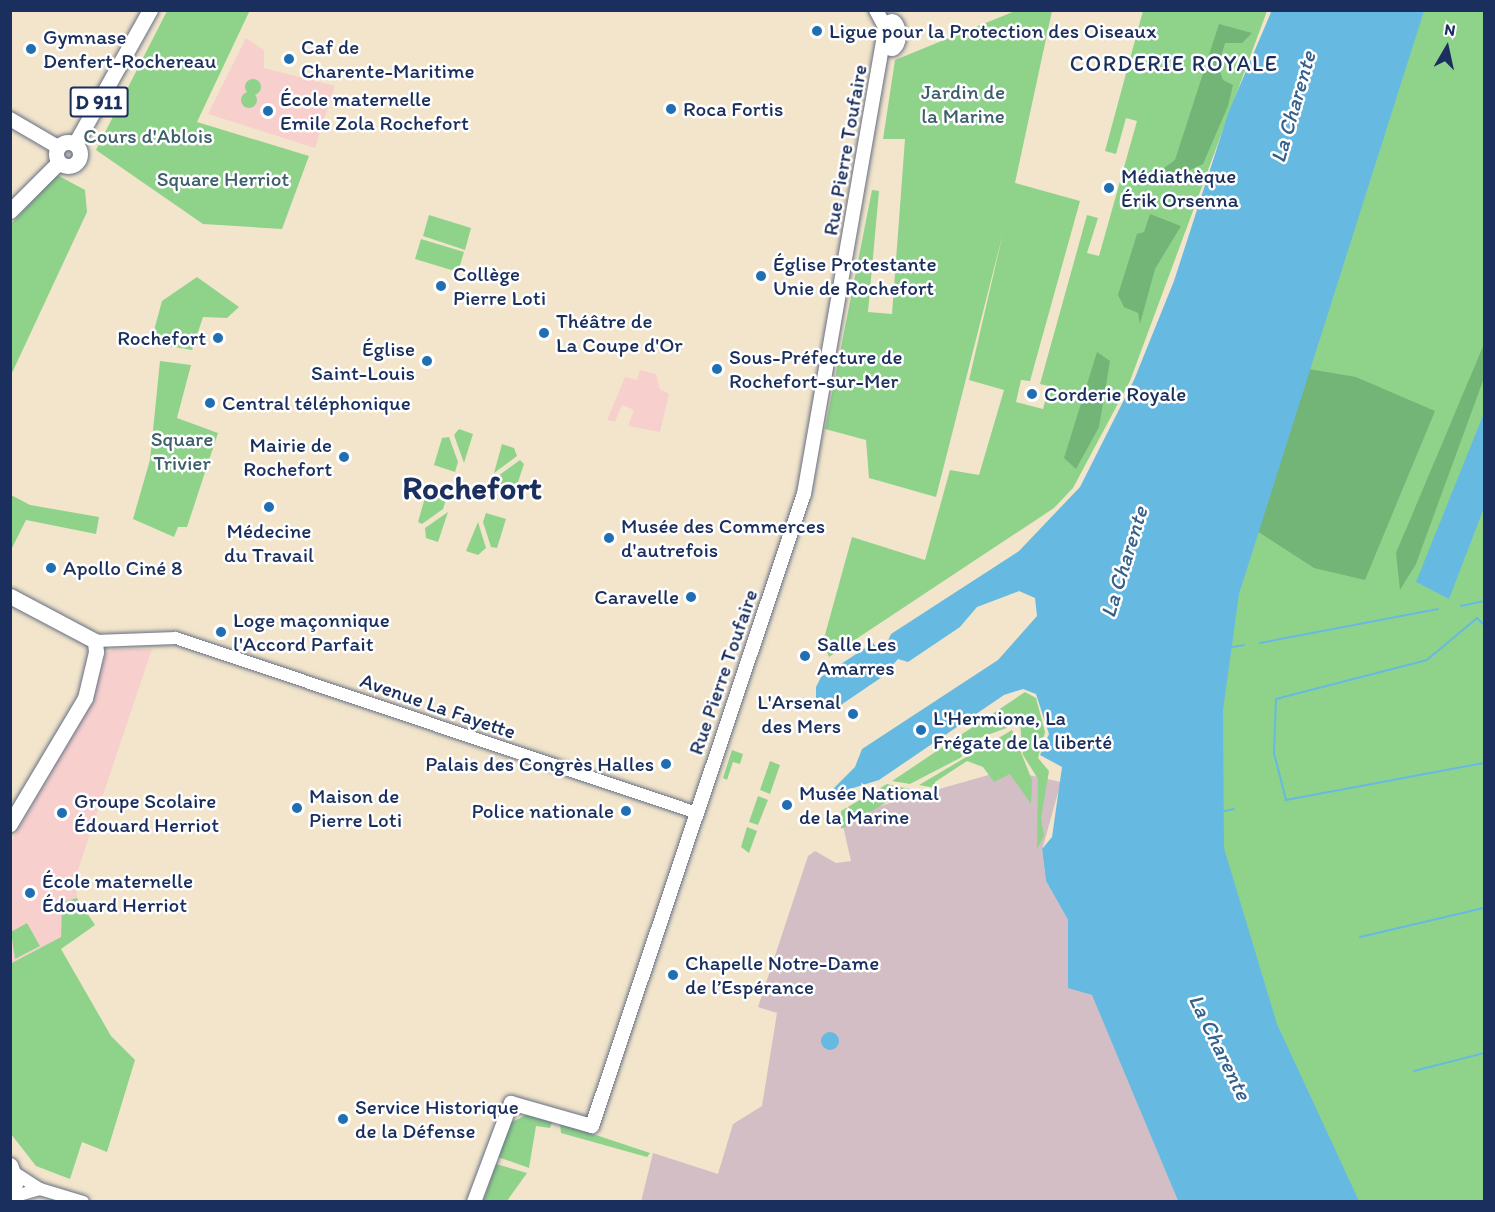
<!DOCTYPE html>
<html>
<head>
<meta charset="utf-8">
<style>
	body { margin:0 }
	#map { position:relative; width:1495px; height:1212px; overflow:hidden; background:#f2e5cb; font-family:Itim,sans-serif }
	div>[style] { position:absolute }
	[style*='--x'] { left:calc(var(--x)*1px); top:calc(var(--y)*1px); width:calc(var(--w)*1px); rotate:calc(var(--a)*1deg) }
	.built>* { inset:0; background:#f7d0ce }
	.industrial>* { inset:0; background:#d2bec4 }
	.green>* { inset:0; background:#8fd38b }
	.round { border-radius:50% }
	.forest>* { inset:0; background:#73b577 }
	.water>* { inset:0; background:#66bae2 }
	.stream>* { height:2px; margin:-1px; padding:0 1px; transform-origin:1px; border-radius:1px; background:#66bae2 }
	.roads { filter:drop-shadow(0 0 2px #666f84) drop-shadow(0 0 2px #666f84) }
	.tertiary>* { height:12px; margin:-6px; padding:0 6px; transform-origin:6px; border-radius:6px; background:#fff }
	.secondary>* { height:14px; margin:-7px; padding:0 7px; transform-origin:7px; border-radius:7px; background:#fff }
	.secondary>.ring { margin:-7px; padding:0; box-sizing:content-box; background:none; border:14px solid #fff; border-radius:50% }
	.primary>* { height:15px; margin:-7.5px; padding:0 7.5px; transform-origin:7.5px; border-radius:7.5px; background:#fff }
	.primary>.ring { margin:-7.5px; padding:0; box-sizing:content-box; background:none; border:15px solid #fff; border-radius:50% }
	.dots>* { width:16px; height:16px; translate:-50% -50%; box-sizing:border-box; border:3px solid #fff; border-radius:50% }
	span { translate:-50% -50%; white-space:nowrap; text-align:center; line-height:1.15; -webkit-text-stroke:5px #fff; paint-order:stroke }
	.shield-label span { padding:2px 4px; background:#fff; border:2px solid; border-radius:4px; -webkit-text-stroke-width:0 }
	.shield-label { font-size:20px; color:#1b2f5e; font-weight:700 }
	.poi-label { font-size:21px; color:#1b2f5e }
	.left { translate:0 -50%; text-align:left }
	.right { translate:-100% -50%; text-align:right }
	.park-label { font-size:21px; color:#3e606c }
	.street-label { font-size:21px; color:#1b2f5e }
	.neighbourhood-label { font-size:22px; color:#1b2f5e; letter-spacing:1.5px }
	.water-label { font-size:22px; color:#35608c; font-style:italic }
	.town-label { font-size:33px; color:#1b2f5e; font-weight:700 }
	.frame { position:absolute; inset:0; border:12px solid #1b2f5e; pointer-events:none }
	.north { position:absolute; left:1417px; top:18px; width:60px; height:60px; -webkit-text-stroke:4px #fff; paint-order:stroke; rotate:9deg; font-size:16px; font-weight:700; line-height:24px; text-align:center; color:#1b2f5e }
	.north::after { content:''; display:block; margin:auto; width:21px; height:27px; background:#1b2f5e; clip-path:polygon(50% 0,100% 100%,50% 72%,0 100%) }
</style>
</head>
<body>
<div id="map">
	<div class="built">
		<i style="clip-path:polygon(246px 38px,264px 50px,264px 68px,335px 86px,315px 148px,208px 114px)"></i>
		<i style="clip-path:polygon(640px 370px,656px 374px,660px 389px,669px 394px,660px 432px,628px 426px,634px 410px,622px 405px,615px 422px,607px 420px,625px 377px,637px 380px)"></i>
		<i style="clip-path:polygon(114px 649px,152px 649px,76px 876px,77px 898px,62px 902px,61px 937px,11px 964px,11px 842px,91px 704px,106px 653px)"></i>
	</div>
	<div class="industrial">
		<i style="clip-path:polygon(1006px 770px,1061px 782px,1042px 850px,1046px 881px,1068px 920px,1070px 940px,1178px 1201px,641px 1202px,653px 1153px,718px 1174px,733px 1124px,762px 1106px,777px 1013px,758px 1007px,808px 856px,815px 851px,836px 863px,851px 861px,841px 817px)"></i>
	</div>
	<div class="green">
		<i style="clip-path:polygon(250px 10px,197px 122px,309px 156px,282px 229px,203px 224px,96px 150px,167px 11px)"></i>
		<i style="clip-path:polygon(1015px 11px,1052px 11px,1015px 183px,1080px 201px,1030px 381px,1021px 380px,1016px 402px,1043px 409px,1049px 386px,1040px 384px,1087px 215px,1098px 218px,1087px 253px,1099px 256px,1137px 121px,1126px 118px,1116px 154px,1105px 151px,1143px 11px,1267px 11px,1130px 381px,1073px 488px,1054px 508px,829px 657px,823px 642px,852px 537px,925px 560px,950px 470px,979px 475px,1004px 390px,969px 380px,1003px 233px,936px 497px,869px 478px,866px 440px,825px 429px,872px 190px,879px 191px,868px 312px,892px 314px,905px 139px,883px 139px,895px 60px)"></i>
		<i style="clip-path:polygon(1398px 11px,1484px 11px,1484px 1201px,1334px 1201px,1193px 845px,1203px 626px)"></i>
		<i class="round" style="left:245px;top:79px;width:16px;height:16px"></i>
		<i class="round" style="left:241px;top:92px;width:16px;height:16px"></i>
		<i style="clip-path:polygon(57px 175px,85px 190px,87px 212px,11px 375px,11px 224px)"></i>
		<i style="clip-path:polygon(429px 215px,471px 228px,465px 250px,423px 236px)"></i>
		<i style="clip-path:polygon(421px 239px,464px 252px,458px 272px,415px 259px)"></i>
		<i style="clip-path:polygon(197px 277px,239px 307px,227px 318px,203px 317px,192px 350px,157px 344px,153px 334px,162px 301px)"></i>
		<i style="clip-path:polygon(160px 361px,191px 365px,177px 418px,218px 433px,187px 527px,178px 527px,174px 537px,133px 519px,150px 460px)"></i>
		<i style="clip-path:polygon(459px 429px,473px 434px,464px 463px,454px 435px)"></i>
		<i style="clip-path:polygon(449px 437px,458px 462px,455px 472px,434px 465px,442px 438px)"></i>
		<i style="clip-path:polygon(502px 444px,514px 448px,517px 456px,494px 473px)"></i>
		<i style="clip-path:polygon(520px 460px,524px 464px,515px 491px,495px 485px,498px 476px)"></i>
		<i style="clip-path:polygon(426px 494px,446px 500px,443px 509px,422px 524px,418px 522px)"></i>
		<i style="clip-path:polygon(11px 495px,30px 505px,99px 517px,96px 534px,26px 520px,11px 550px)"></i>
		<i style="clip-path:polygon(448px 512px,438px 542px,426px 538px,425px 528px)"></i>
		<i style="clip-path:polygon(486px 513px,506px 519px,497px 548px,491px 547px,483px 522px)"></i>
		<i style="clip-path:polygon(478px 522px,486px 548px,478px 555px,466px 551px)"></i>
		<i style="clip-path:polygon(1025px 692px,1036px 698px,1045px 732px,1038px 758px,1049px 771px,1041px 818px,1044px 836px,1037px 849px,1038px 779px,1023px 755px,1020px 723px,982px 737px,960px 758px,910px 784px,892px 781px)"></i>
		<i style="clip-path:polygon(1012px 730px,1032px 780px,1031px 804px,1010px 774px,994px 782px,983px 767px,967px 761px,935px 782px,935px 788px,919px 785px)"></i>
		<i style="clip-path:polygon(732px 750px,743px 754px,740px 764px,733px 762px,727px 780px,723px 778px)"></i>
		<i style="clip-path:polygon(770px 761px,780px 765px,770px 794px,760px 790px)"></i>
		<i style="clip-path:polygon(887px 784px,937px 795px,926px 801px,892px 799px,841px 829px,841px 811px)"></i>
		<i style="clip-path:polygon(758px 796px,768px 800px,758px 825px,749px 822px)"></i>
		<i style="clip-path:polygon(747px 827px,757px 831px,749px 853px,741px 847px)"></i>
		<i style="clip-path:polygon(77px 898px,95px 925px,61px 949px,111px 1036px,135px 1060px,107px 1152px,82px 1142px,70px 1179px,36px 1166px,11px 1134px,10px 964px,61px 937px,62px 902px)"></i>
		<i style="clip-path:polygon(27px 923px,40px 946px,15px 959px,11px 932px)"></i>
		<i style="clip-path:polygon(532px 1112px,553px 1120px,550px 1128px,536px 1126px,529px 1168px,498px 1157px,508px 1124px)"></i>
		<i style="clip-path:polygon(560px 1123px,650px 1153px,647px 1157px,561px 1133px)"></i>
		<i style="clip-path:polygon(496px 1164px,527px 1173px,507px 1201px,483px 1201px)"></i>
	</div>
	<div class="forest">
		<i style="clip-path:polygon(1219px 24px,1252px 33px,1242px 43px,1225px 43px,1218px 67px,1223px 80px,1233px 85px,1228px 106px,1203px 164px,1159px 184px,1156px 174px,1175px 160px)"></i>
		<i style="clip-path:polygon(1150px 214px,1181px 226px,1155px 269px,1140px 324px,1138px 313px,1124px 307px,1118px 295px,1137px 234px,1144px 232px)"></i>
		<i style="clip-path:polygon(1484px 344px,1484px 378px,1416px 564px,1400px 590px,1396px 553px)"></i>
		<i style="clip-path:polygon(1097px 352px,1110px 361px,1099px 427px,1076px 469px,1064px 458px)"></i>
		<i style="clip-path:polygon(1309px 369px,1356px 377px,1435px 411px,1365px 580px,1314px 568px,1257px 531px)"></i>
	</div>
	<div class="water">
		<i style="clip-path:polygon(1272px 10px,1424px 11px,1239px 594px,1223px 710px,1224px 848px,1277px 1024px,1359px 1201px,1178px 1201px,1092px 995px,1068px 988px,1068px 920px,1046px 881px,1042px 849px,1052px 837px,1062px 767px,1040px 755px,1049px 734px,1036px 694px,1023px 689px,1004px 695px,879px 780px,837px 793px,834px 788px,855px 767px,862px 749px,998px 660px,1037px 616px,1035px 598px,1019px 591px,977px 607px,960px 627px,908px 662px,898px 659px,882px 677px,832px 711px,816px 698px,816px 687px,821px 677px,873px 643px,877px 648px,887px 643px,891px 634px,1019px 551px,1080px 487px,1134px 380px,1174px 281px,1229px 111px)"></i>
		<i style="clip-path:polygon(1484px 413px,1484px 508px,1449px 599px,1416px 582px)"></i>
		<i class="round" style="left:821px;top:1032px;width:18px;height:18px"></i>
	</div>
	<div class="stream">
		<i style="--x:1461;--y:606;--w:24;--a:-12"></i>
		<i style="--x:1484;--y:625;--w:10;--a:-135"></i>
		<i style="--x:1477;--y:618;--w:65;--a:140"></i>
		<i style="--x:1427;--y:660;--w:156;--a:165.5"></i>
		<i style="--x:1276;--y:699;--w:54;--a:92.1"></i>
		<i style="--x:1274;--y:753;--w:49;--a:75.7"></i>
		<i style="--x:1286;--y:800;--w:201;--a:-10.6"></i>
		<i style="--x:1260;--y:643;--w:181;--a:-10.8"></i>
		<i style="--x:1232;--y:647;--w:12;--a:-9"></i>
		<i style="--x:1224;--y:811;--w:10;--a:-11"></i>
		<i style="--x:1360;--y:937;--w:127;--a:-13.2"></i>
		<i style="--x:1414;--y:1071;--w:72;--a:-14.4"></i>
	</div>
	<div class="roads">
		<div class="tertiary">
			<i style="--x:95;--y:641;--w:81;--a:-2.1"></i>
			<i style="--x:176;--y:638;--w:550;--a:18.57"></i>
			<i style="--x:15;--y:1173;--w:30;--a:33"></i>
			<i style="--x:40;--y:1189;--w:45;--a:16.8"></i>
			<i style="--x:12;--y:1197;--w:29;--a:-16"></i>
		</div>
		<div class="secondary">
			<i style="--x:876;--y:10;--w:19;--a:62"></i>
			<i class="ring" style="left:885px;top:21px;width:-2px;height:-2px"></i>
			<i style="--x:10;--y:119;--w:56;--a:30.3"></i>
			<i style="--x:474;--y:1202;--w:106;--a:-69.5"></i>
			<i style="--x:511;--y:1103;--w:84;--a:15.9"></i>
			<i style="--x:592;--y:1126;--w:667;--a:-71.46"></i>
			<i style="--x:804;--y:494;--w:472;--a:-80.1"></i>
		</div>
		<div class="primary">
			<i class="ring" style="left:56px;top:142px;width:9px;height:9px"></i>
			<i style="--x:75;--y:144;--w:154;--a:-60.8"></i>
			<i style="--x:10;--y:211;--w:69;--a:-45"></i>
			<i style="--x:10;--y:596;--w:96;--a:27.9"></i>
			<i style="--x:95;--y:641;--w:11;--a:85"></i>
			<i style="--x:96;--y:652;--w:47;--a:103.4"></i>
			<i style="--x:85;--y:698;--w:147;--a:120.8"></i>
			<i style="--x:10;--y:1165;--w:17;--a:69"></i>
			<i style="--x:16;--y:1181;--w:19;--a:108"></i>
		</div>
	</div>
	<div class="dots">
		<i style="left:817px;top:31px;background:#1f6fb2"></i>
		<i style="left:31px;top:49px;background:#1f6fb2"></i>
		<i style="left:289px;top:59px;background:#1f6fb2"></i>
		<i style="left:671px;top:109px;background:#1f6fb2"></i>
		<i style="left:268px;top:111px;background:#1f6fb2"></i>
		<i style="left:1109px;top:188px;background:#1f6fb2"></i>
		<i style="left:761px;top:276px;background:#1f6fb2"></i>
		<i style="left:441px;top:286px;background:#1f6fb2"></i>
		<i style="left:544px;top:333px;background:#1f6fb2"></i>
		<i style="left:218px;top:338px;background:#1f6fb2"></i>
		<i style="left:427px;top:361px;background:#1f6fb2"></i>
		<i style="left:717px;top:369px;background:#1f6fb2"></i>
		<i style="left:1032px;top:394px;background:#1f6fb2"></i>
		<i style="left:210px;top:403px;background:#1f6fb2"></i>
		<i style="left:344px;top:457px;background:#1f6fb2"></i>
		<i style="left:269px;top:507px;background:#1f6fb2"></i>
		<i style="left:609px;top:538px;background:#1f6fb2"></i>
		<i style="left:51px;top:568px;background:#1f6fb2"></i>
		<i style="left:691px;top:597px;background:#1f6fb2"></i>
		<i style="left:221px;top:632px;background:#1f6fb2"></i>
		<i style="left:805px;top:656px;background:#1f6fb2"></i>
		<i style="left:853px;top:714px;background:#1f6fb2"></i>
		<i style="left:921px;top:730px;background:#1f6fb2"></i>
		<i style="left:666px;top:764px;background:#1f6fb2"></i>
		<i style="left:787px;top:805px;background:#1f6fb2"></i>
		<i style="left:297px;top:808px;background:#1f6fb2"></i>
		<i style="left:626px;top:811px;background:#1f6fb2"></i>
		<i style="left:62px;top:813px;background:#1f6fb2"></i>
		<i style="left:30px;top:893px;background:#1f6fb2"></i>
		<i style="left:673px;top:975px;background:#1f6fb2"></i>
		<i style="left:343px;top:1119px;background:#1f6fb2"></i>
	</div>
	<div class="shield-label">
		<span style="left:99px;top:102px">D 911</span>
	</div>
	<div class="poi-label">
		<span class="left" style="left:829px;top:31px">Ligue pour la Protection des Oiseaux</span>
		<span class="left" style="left:43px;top:49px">Gymnase<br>Denfert-Rochereau</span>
		<span class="left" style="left:301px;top:59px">Caf de<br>Charente-Maritime</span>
		<span class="left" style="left:280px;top:111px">École maternelle<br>Emile Zola Rochefort</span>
		<span class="left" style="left:683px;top:109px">Roca Fortis</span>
		<span class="left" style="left:1121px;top:188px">Médiathèque<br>Érik Orsenna</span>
		<span class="left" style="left:773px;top:276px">Église Protestante<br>Unie de Rochefort</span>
		<span class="left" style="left:453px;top:286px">Collège<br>Pierre Loti</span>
		<span class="left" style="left:556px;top:333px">Théâtre de<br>La Coupe d'Or</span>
		<span class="right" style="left:206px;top:338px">Rochefort</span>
		<span class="right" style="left:415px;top:361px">Église<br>Saint-Louis</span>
		<span class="left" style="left:729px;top:369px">Sous-Préfecture de<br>Rochefort-sur-Mer</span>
		<span class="left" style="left:1044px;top:394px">Corderie Royale</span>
		<span class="left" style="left:222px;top:403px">Central téléphonique</span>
		<span class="right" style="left:332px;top:457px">Mairie de<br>Rochefort</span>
		<span class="left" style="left:621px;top:538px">Musée des Commerces<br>d'autrefois</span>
		<span style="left:269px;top:543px">Médecine<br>du Travail</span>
		<span class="left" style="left:63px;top:568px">Apollo Ciné 8</span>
		<span class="right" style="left:679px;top:597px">Caravelle</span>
		<span class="left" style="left:233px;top:632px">Loge maçonnique<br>l'Accord Parfait</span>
		<span class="left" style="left:817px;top:656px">Salle Les<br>Amarres</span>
		<span class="right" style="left:841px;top:714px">L'Arsenal<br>des Mers</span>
		<span class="left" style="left:933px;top:730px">L'Hermione, La<br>Frégate de la liberté</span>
		<span class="right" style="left:654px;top:764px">Palais des Congrès Halles</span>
		<span class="left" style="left:799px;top:805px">Musée National<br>de la Marine</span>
		<span class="left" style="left:309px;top:808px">Maison de<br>Pierre Loti</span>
		<span class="left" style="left:74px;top:813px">Groupe Scolaire<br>Édouard Herriot</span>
		<span class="right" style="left:614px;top:811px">Police nationale</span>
		<span class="left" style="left:42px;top:893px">École maternelle<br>Édouard Herriot</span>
		<span class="left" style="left:685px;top:975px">Chapelle Notre-Dame<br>de l’Espérance</span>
		<span class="left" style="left:355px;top:1119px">Service Historique<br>de la Défense</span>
	</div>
	<div class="park-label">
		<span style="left:963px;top:104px">Jardin de<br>la Marine</span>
		<span style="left:148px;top:136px">Cours d'Ablois</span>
		<span style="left:223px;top:179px">Square Herriot</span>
		<span style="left:182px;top:451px">Square<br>Trivier</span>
	</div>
	<div class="street-label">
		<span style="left:845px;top:150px;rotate:-80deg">Rue Pierre Toufaire</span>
		<span style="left:723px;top:672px;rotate:-71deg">Rue Pierre Toufaire</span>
		<span style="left:438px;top:706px;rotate:19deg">Avenue La Fayette</span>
	</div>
	<div class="neighbourhood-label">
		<span style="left:1174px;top:64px">CORDERIE ROYALE</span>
	</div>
	<div class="water-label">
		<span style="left:1293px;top:107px;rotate:-74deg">La Charente</span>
		<span style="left:1124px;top:562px;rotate:-73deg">La Charente</span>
		<span style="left:1220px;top:1047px;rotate:64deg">La Charente</span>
	</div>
	<div class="town-label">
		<span style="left:472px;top:488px">Rochefort</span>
	</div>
	<div class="frame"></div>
	<div class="north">N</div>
</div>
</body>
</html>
